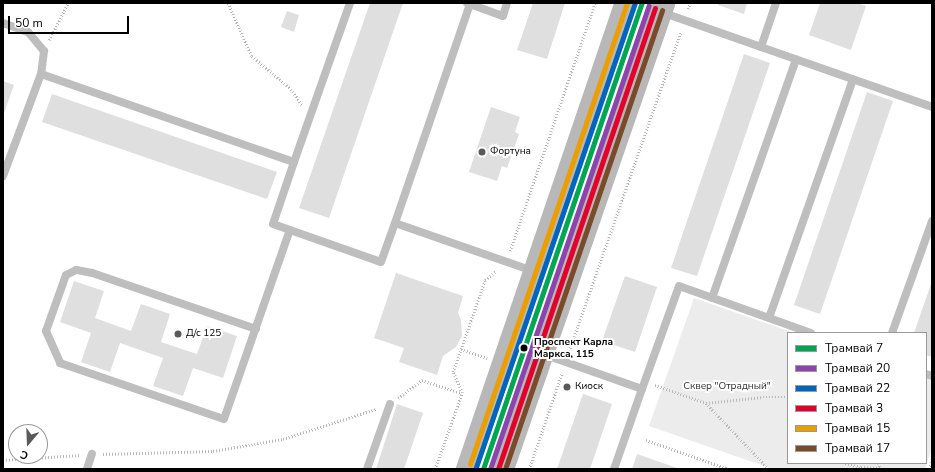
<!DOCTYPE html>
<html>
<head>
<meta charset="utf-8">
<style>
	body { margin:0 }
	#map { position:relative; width:935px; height:472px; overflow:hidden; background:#fff; font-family:"Nunito Sans",sans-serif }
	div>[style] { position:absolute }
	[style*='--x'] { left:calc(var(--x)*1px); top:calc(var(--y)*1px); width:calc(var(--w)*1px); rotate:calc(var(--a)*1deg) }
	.green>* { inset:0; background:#ececec }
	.building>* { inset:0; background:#dfdfdf }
	.path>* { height:2.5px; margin-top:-1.25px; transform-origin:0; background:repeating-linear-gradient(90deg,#b9b9b9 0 1px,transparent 0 3px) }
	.service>* { height:8px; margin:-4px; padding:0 4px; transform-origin:4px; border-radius:4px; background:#bebebe }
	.secondary>* { height:22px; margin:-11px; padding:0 11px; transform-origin:11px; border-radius:11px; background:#b8b8b8 }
	.tram-1>* { height:5px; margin:-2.5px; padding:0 2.5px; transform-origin:2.5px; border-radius:2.5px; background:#00a651 }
	.tram-2>* { height:5px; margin:-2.5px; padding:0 2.5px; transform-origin:2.5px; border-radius:2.5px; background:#8e44ad }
	.tram-3>* { height:5px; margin:-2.5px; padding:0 2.5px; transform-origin:2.5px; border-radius:2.5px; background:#0065bd }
	.tram-4>* { height:5px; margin:-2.5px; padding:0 2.5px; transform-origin:2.5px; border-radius:2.5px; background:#e4002b }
	.tram-5>* { height:5px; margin:-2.5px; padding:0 2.5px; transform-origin:2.5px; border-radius:2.5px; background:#eb9e00 }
	.tram-6>* { height:5px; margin:-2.5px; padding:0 2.5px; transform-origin:2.5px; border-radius:2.5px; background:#7a4b2a }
	.dots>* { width:11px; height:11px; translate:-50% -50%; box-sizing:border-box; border:2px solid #fff; border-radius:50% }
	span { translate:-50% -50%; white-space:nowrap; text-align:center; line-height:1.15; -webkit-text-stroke:4px #fff; paint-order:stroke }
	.poi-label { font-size:10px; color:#000 }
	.left { translate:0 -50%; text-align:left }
	.stop-label { font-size:10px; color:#000; font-weight:700 }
	.park-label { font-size:10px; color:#333 }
	.frame { position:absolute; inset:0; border:4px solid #000; pointer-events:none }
	.legend { position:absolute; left:787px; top:332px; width:140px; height:132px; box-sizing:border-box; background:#fff; border:1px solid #999; margin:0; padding:5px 7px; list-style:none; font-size:12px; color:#000 }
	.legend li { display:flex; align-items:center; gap:8px; height:20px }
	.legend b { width:20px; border:1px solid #999 }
	.north { position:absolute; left:8px; top:424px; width:40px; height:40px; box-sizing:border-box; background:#fff; border:1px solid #999; border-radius:50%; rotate:199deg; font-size:11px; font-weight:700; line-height:16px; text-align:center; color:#000 }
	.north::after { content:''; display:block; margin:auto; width:14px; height:18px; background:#595959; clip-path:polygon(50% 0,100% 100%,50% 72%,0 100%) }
	.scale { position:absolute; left:8px; top:16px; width:121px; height:18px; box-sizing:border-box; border:2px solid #000; border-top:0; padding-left:5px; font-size:12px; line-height:14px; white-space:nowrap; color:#000; -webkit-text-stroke:3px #fff; paint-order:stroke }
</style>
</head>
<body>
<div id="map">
	<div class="green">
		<i style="clip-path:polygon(694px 298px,794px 333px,788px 333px,788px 463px,926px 463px,926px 378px,932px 381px,932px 448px,925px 469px,773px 469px,649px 426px)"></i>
	</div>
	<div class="building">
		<i style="clip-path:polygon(370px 3px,403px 3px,329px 218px,299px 208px)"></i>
		<i style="clip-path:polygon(533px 3px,565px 3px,547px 59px,517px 50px)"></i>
		<i style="clip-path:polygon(718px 3px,747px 3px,744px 14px,718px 5px)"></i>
		<i style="clip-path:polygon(820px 3px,857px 3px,866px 6px,851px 50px,809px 35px)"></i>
		<i style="clip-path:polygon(287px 11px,299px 15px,294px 32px,281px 27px)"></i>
		<i style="clip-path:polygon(744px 54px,770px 63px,697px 276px,671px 268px)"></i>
		<i style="clip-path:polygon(3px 81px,14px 85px,3px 116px)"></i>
		<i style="clip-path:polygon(867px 92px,893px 101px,820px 314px,794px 305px)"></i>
		<i style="clip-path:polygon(52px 94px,277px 172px,267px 199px,42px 122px)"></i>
		<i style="clip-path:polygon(491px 107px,520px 117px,515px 132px,519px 134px,507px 168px,502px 166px,497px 181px,469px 172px)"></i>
		<i style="clip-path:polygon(396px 273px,463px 296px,458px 313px,461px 320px,462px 336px,456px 347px,443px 356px,437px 375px,399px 362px,404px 348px,374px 338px)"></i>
		<i style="clip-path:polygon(625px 276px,657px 287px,635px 352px,602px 341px)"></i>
		<i style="clip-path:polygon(74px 281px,104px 291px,95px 318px,131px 331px,141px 304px,170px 314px,161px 342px,197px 354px,207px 326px,237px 336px,223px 378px,193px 368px,183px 396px,153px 386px,163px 358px,120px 343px,110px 372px,81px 362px,91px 333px,60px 322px)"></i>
		<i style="clip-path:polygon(932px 281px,932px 357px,926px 355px,926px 333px,914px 333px)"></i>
		<i style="clip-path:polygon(565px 382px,572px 384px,569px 392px,562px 389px)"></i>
		<i style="clip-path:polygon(583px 394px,612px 404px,590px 469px,557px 469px)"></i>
		<i style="clip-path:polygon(397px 404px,423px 413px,404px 469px,376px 469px)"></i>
		<i style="clip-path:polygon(637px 454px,680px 469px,632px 469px)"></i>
	</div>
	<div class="path">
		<i style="--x:228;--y:3;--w:58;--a:65.6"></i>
		<i style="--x:252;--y:56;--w:51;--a:40.2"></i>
		<i style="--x:291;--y:89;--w:19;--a:55"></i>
		<i style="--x:688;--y:9;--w:6;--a:-72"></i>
		<i style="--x:49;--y:40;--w:42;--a:-62.8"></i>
		<i style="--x:510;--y:251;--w:262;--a:-71.1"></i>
		<i style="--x:461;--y:349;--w:28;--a:19"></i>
		<i style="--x:569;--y:351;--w:339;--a:-70.7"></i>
		<i style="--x:655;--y:385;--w:54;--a:19.4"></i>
		<i style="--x:706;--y:403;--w:57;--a:-6"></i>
		<i style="--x:763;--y:397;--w:25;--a:0"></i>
		<i style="--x:398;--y:398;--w:30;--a:-37"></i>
		<i style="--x:422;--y:380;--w:41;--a:18.4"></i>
		<i style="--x:706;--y:403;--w:91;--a:46.3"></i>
		<i style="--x:646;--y:440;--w:88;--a:19.3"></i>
		<i style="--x:103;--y:454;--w:110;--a:-1.6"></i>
		<i style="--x:213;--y:451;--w:71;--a:-9.7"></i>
		<i style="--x:283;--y:439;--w:98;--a:-17.9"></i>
		<i style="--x:3;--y:460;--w:77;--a:-3.7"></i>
		<i style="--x:845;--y:463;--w:16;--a:14"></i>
		<i style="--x:861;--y:467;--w:19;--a:3"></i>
		<i style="--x:879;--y:463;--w:6;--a:81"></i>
		<i style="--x:435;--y:469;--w:81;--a:-70.4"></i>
		<i style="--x:462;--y:393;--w:23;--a:-113"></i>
		<i style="--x:453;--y:372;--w:97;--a:-70.8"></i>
		<i style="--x:485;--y:280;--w:14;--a:-39"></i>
		<i style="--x:529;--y:469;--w:102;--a:-71"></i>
		<i style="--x:929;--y:469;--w:9;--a:-72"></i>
	</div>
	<div class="service">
		<i style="--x:467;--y:3;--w:38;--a:20"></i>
		<i style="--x:503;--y:16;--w:14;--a:-73"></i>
		<i style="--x:661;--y:12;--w:287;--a:19.3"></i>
		<i style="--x:3;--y:23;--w:27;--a:20"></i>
		<i style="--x:28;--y:32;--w:25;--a:50"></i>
		<i style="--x:44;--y:51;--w:23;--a:97"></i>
		<i style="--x:761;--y:47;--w:46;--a:-71.2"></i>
		<i style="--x:294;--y:162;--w:169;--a:-70.6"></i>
		<i style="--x:3;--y:176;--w:109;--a:-69.6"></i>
		<i style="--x:41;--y:74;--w:268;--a:19.2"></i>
		<i style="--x:294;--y:162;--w:65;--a:108.7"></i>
		<i style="--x:273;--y:224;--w:114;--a:19.4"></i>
		<i style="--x:381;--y:262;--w:41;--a:-70.3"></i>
		<i style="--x:395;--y:223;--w:146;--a:19.2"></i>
		<i style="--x:395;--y:223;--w:231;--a:-71.1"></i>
		<i style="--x:712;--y:298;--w:253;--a:-70.6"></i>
		<i style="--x:769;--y:318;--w:253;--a:-70.6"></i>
		<i style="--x:256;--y:329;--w:173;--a:-161.1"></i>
		<i style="--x:92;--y:273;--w:16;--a:-169"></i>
		<i style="--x:76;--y:270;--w:11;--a:153"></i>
		<i style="--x:66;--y:275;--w:59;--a:109.7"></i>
		<i style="--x:46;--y:331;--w:35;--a:66"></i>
		<i style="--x:60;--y:363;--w:173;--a:18.9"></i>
		<i style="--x:224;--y:419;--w:200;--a:-70.8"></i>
		<i style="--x:892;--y:333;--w:119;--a:-70.3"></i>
		<i style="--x:543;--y:354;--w:105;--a:19.5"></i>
		<i style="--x:642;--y:389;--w:85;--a:109.3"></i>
		<i style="--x:926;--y:374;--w:6;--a:18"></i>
		<i style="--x:642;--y:389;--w:109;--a:-70.2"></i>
		<i style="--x:679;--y:286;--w:140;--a:19.6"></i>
		<i style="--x:87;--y:469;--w:16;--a:-72"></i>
		<i style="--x:367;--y:469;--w:69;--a:-70.5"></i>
	</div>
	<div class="secondary">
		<i style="--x:467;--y:469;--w:492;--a:-71.2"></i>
		<i style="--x:503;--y:469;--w:493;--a:-70.9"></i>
	</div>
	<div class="tram-1">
		<i style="--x:483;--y:469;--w:492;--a:-71.2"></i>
	</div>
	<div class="tram-2">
		<i style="--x:490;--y:469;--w:490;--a:-71.1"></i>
	</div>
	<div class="tram-3">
		<i style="--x:476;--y:467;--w:490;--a:-71.1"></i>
	</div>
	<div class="tram-4">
		<i style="--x:498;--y:469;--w:487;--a:-71.2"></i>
	</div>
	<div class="tram-5">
		<i style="--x:470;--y:464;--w:487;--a:-71.2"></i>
	</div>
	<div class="tram-6">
		<i style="--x:505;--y:469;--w:485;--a:-71.1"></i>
	</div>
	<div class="dots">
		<i style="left:482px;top:152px;background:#595959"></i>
		<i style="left:178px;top:334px;background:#595959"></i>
		<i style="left:524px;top:348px;background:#000"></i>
		<i style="left:567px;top:387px;background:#595959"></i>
	</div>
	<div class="poi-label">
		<span class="left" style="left:490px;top:152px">Фортуна</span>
		<span class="left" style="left:186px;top:334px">Д/с 125</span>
		<span class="left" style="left:575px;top:387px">Киоск</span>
	</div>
	<div class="stop-label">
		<span class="left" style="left:534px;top:348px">Проспект Карла<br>Маркса, 115</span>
	</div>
	<div class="park-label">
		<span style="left:727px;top:387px">Сквер "Отрадный"</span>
	</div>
	<div class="frame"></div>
	<ul class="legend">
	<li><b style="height:5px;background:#00a651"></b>Трамвай 7</li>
	<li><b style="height:5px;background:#8e44ad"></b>Трамвай 20</li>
	<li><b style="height:5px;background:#0065bd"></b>Трамвай 22</li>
	<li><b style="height:5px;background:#e4002b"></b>Трамвай 3</li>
	<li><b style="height:5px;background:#eb9e00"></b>Трамвай 15</li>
	<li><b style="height:5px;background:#7a4b2a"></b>Трамвай 17</li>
	</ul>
	<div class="north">С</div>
	<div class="scale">50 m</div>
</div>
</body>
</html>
